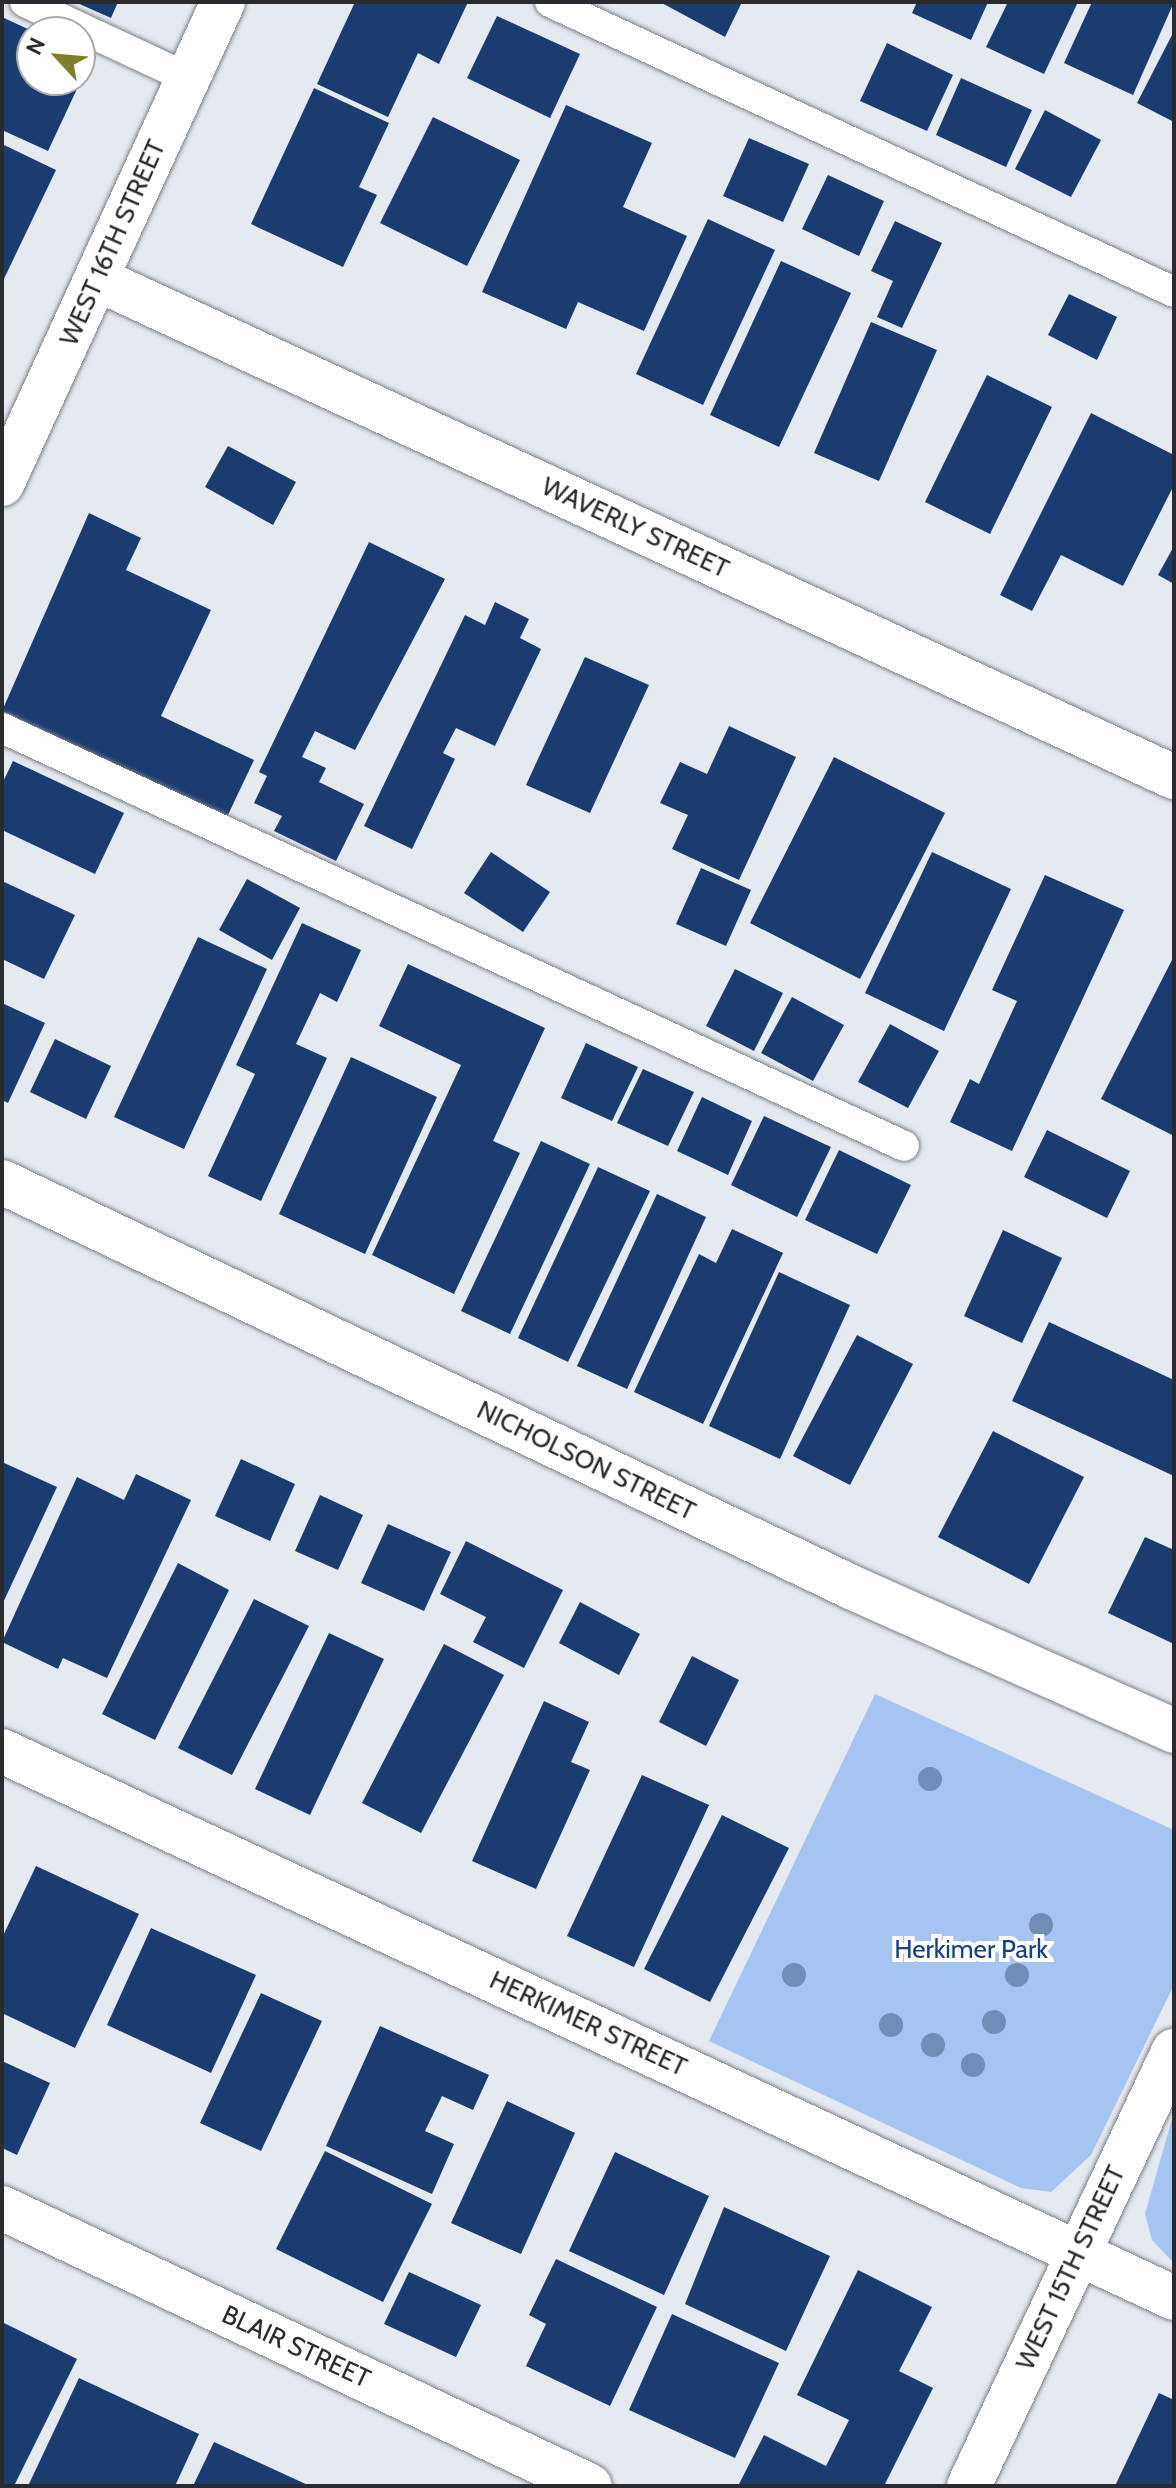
<!DOCTYPE html>
<html>
<head>
<meta charset="utf-8">
<style>
	body { margin:0 }
	#map { position:relative; width:1176px; height:2488px; overflow:hidden; background:#e5eaf1; font-family:Cabin,sans-serif }
	div>[style] { position:absolute }
	[style*='--x'] { left:calc(var(--x)*1px); top:calc(var(--y)*1px); width:calc(var(--w)*1px); rotate:calc(var(--a)*1deg) }
	.green>* { inset:0; background:#a5c4f2 }
	.building>* { inset:0; background:#1a3c70 }
	.roads { filter:drop-shadow(0 0 2px #7b7f85) drop-shadow(0 0 2px #7b7f85) }
	.lane>* { height:30px; margin:-15px; padding:0 15px; transform-origin:15px; border-radius:15px; background:#fff }
	.street>* { height:44px; margin:-22px; padding:0 22px; transform-origin:22px; border-radius:22px; background:#fff }
	.trees>* { width:24px; height:24px; margin:-12px; border-radius:50%; background:#708db7 }
	span { translate:-50% -50%; white-space:nowrap; text-align:center; line-height:1.15; -webkit-text-stroke:8px #fff; paint-order:stroke }
	.street-label { font-size:26px; color:#2a2b2e }
	.park-label { font-size:26px; color:#114187 }
	.frame { position:absolute; inset:0; border:4px solid #2a2b2e; pointer-events:none }
	.north { position:absolute; left:16px; top:16px; width:80px; height:80px; box-sizing:border-box; background:#fff; border:2px solid #aaaaab; border-radius:50%; rotate:296deg; font-size:22px; font-weight:700; line-height:32px; text-align:center; color:#2a2b2e }
	.north::after { content:''; display:block; margin:auto; width:28px; height:36px; background:#7f7f27; clip-path:polygon(50% 0,100% 100%,50% 72%,0 100%) }
</style>
</head>
<body>
<div id="map">
	<div class="green">
		<i style="clip-path:polygon(875px 1694px,1174px 1830px,1174px 1985px,1091px 2155px,1051px 2192px,1021px 2188px,709px 2041px)"></i>
		<i style="clip-path:polygon(1174px 2112px,1174px 2263px,1152px 2240px,1145px 2214px)"></i>
	</div>
	<div class="building">
		<i style="clip-path:polygon(75px 2px,118px 2px,111px 18px)"></i>
		<i style="clip-path:polygon(355px 2px,468px 2px,439px 64px,418px 53px,388px 117px,317px 84px)"></i>
		<i style="clip-path:polygon(660px 2px,742px 2px,725px 37px)"></i>
		<i style="clip-path:polygon(917px 2px,988px 2px,971px 40px,912px 13px)"></i>
		<i style="clip-path:polygon(1008px 2px,1078px 2px,1044px 74px,986px 47px)"></i>
		<i style="clip-path:polygon(1092px 2px,1174px 2px,1133px 95px,1064px 63px)"></i>
		<i style="clip-path:polygon(497px 16px,580px 54px,550px 118px,467px 78px)"></i>
		<i style="clip-path:polygon(2px 17px,32px 31px,32px 80px,80px 80px,80px 53px,91px 59px,48px 151px,2px 130px)"></i>
		<i style="clip-path:polygon(1174px 31px,1174px 122px,1137px 103px)"></i>
		<i style="clip-path:polygon(887px 43px,953px 75px,927px 131px,860px 101px)"></i>
		<i style="clip-path:polygon(961px 78px,1032px 110px,1006px 167px,936px 135px)"></i>
		<i style="clip-path:polygon(314px 88px,389px 123px,359px 187px,377px 195px,343px 267px,251px 224px)"></i>
		<i style="clip-path:polygon(566px 105px,652px 143px,623px 207px,687px 236px,644px 331px,578px 302px,566px 329px,482px 292px)"></i>
		<i style="clip-path:polygon(1045px 110px,1101px 140px,1071px 197px,1015px 169px)"></i>
		<i style="clip-path:polygon(433px 117px,520px 160px,467px 266px,380px 223px)"></i>
		<i style="clip-path:polygon(749px 138px,809px 164px,783px 222px,723px 196px)"></i>
		<i style="clip-path:polygon(2px 144px,56px 170px,2px 283px)"></i>
		<i style="clip-path:polygon(828px 175px,884px 201px,859px 256px,802px 229px)"></i>
		<i style="clip-path:polygon(708px 219px,775px 250px,703px 405px,636px 374px)"></i>
		<i style="clip-path:polygon(895px 221px,942px 243px,902px 328px,877px 317px,893px 281px,871px 271px)"></i>
		<i style="clip-path:polygon(781px 261px,851px 293px,779px 447px,710px 415px)"></i>
		<i style="clip-path:polygon(1069px 294px,1117px 317px,1097px 360px,1048px 335px)"></i>
		<i style="clip-path:polygon(871px 322px,937px 350px,879px 481px,814px 453px)"></i>
		<i style="clip-path:polygon(987px 375px,1052px 407px,990px 534px,925px 502px)"></i>
		<i style="clip-path:polygon(1091px 413px,1174px 455px,1174px 485px,1123px 586px,1061px 555px,1032px 611px,1000px 595px)"></i>
		<i style="clip-path:polygon(228px 446px,296px 482px,273px 525px,205px 487px)"></i>
		<i style="clip-path:polygon(89px 513px,141px 538px,126px 570px,211px 610px,161px 716px,254px 760px,227px 817px,2px 711px)"></i>
		<i style="clip-path:polygon(369px 542px,445px 579px,355px 750px,315px 731px,302px 757px,326px 768px,319px 782px,364px 804px,336px 861px,274px 831px,282px 816px,254px 803px,267px 776px,259px 772px)"></i>
		<i style="clip-path:polygon(1174px 546px,1174px 584px,1158px 575px)"></i>
		<i style="clip-path:polygon(495px 602px,529px 619px,520px 638px,541px 649px,495px 746px,456px 728px,443px 753px,455px 759px,412px 849px,364px 826px,465px 615px,485px 625px)"></i>
		<i style="clip-path:polygon(585px 657px,649px 685px,590px 813px,526px 785px)"></i>
		<i style="clip-path:polygon(729px 726px,796px 757px,739px 880px,672px 849px,688px 815px,660px 803px,680px 762px,707px 774px)"></i>
		<i style="clip-path:polygon(834px 757px,945px 813px,860px 979px,750px 923px)"></i>
		<i style="clip-path:polygon(13px 761px,124px 813px,95px 874px,2px 830px,2px 784px)"></i>
		<i style="clip-path:polygon(491px 852px,550px 892px,523px 932px,464px 893px)"></i>
		<i style="clip-path:polygon(932px 852px,1011px 889px,944px 1031px,865px 993px)"></i>
		<i style="clip-path:polygon(701px 868px,751px 890px,726px 946px,676px 924px)"></i>
		<i style="clip-path:polygon(1045px 875px,1124px 910px,1012px 1151px,950px 1122px,970px 1079px,979px 1084px,1017px 1001px,992px 990px)"></i>
		<i style="clip-path:polygon(247px 879px,300px 908px,272px 960px,219px 930px)"></i>
		<i style="clip-path:polygon(2px 881px,75px 915px,44px 979px,2px 959px)"></i>
		<i style="clip-path:polygon(302px 923px,361px 950px,337px 1002px,320px 993px,296px 1044px,327px 1058px,261px 1201px,208px 1176px,255px 1074px,236px 1065px)"></i>
		<i style="clip-path:polygon(198px 937px,267px 969px,184px 1149px,114px 1117px)"></i>
		<i style="clip-path:polygon(1174px 956px,1174px 1136px,1101px 1099px)"></i>
		<i style="clip-path:polygon(408px 964px,545px 1028px,493px 1141px,520px 1153px,454px 1294px,372px 1255px,461px 1065px,379px 1026px)"></i>
		<i style="clip-path:polygon(735px 969px,783px 993px,754px 1051px,706px 1026px)"></i>
		<i style="clip-path:polygon(792px 997px,844px 1025px,813px 1081px,761px 1053px)"></i>
		<i style="clip-path:polygon(2px 1003px,45px 1023px,8px 1103px,2px 1100px)"></i>
		<i style="clip-path:polygon(890px 1024px,939px 1051px,908px 1108px,858px 1082px)"></i>
		<i style="clip-path:polygon(55px 1039px,111px 1066px,86px 1119px,30px 1092px)"></i>
		<i style="clip-path:polygon(586px 1043px,638px 1067px,612px 1121px,561px 1098px)"></i>
		<i style="clip-path:polygon(351px 1057px,437px 1097px,365px 1254px,279px 1214px)"></i>
		<i style="clip-path:polygon(643px 1069px,694px 1092px,668px 1146px,617px 1123px)"></i>
		<i style="clip-path:polygon(702px 1097px,752px 1121px,728px 1175px,677px 1151px)"></i>
		<i style="clip-path:polygon(764px 1116px,831px 1147px,797px 1217px,731px 1185px)"></i>
		<i style="clip-path:polygon(1047px 1130px,1130px 1171px,1107px 1218px,1024px 1177px)"></i>
		<i style="clip-path:polygon(541px 1141px,590px 1164px,510px 1334px,461px 1311px)"></i>
		<i style="clip-path:polygon(839px 1150px,911px 1185px,877px 1254px,805px 1220px)"></i>
		<i style="clip-path:polygon(598px 1167px,650px 1191px,568px 1362px,518px 1338px)"></i>
		<i style="clip-path:polygon(657px 1194px,706px 1217px,627px 1389px,577px 1366px)"></i>
		<i style="clip-path:polygon(732px 1229px,783px 1253px,703px 1424px,634px 1392px,699px 1254px,716px 1263px)"></i>
		<i style="clip-path:polygon(1003px 1230px,1062px 1258px,1022px 1343px,964px 1316px)"></i>
		<i style="clip-path:polygon(779px 1272px,850px 1305px,780px 1459px,709px 1426px)"></i>
		<i style="clip-path:polygon(1049px 1322px,1174px 1380px,1174px 1476px,1012px 1401px)"></i>
		<i style="clip-path:polygon(857px 1335px,913px 1364px,850px 1485px,793px 1456px)"></i>
		<i style="clip-path:polygon(993px 1431px,1084px 1477px,1029px 1584px,938px 1537px)"></i>
		<i style="clip-path:polygon(241px 1459px,295px 1484px,270px 1541px,215px 1516px)"></i>
		<i style="clip-path:polygon(2px 1462px,57px 1487px,2px 1605px)"></i>
		<i style="clip-path:polygon(136px 1474px,191px 1500px,107px 1678px,63px 1658px,58px 1669px,2px 1642px,77px 1477px,124px 1500px)"></i>
		<i style="clip-path:polygon(320px 1495px,363px 1515px,338px 1570px,295px 1551px)"></i>
		<i style="clip-path:polygon(388px 1524px,451px 1552px,424px 1611px,361px 1583px)"></i>
		<i style="clip-path:polygon(1145px 1537px,1174px 1550px,1174px 1644px,1108px 1613px)"></i>
		<i style="clip-path:polygon(466px 1541px,563px 1590px,524px 1668px,473px 1642px,486px 1617px,440px 1594px)"></i>
		<i style="clip-path:polygon(178px 1563px,229px 1590px,155px 1740px,102px 1714px)"></i>
		<i style="clip-path:polygon(254px 1599px,309px 1626px,232px 1775px,178px 1748px)"></i>
		<i style="clip-path:polygon(580px 1602px,640px 1634px,619px 1675px,559px 1643px)"></i>
		<i style="clip-path:polygon(329px 1633px,384px 1659px,310px 1815px,255px 1789px)"></i>
		<i style="clip-path:polygon(444px 1644px,504px 1675px,421px 1833px,362px 1803px)"></i>
		<i style="clip-path:polygon(692px 1656px,739px 1680px,706px 1746px,659px 1722px)"></i>
		<i style="clip-path:polygon(544px 1701px,589px 1722px,571px 1762px,590px 1770px,536px 1889px,472px 1861px)"></i>
		<i style="clip-path:polygon(642px 1775px,709px 1805px,634px 1967px,567px 1936px)"></i>
		<i style="clip-path:polygon(722px 1815px,789px 1848px,710px 2002px,644px 1969px)"></i>
		<i style="clip-path:polygon(36px 1866px,139px 1914px,75px 2048px,2px 2013px,2px 1938px)"></i>
		<i style="clip-path:polygon(151px 1928px,256px 1975px,211px 2073px,107px 2025px)"></i>
		<i style="clip-path:polygon(261px 1993px,322px 2021px,261px 2151px,200px 2123px)"></i>
		<i style="clip-path:polygon(380px 2026px,489px 2075px,473px 2110px,442px 2096px,425px 2131px,454px 2144px,432px 2194px,326px 2146px)"></i>
		<i style="clip-path:polygon(2px 2061px,50px 2083px,17px 2155px,2px 2148px)"></i>
		<i style="clip-path:polygon(507px 2101px,575px 2133px,521px 2254px,451px 2223px)"></i>
		<i style="clip-path:polygon(325px 2151px,432px 2204px,383px 2302px,276px 2249px)"></i>
		<i style="clip-path:polygon(615px 2152px,709px 2196px,664px 2295px,569px 2251px)"></i>
		<i style="clip-path:polygon(724px 2207px,830px 2256px,786px 2351px,685px 2304px)"></i>
		<i style="clip-path:polygon(556px 2259px,657px 2307px,610px 2406px,526px 2366px,546px 2324px,529px 2315px)"></i>
		<i style="clip-path:polygon(858px 2270px,932px 2307px,899px 2371px,933px 2388px,884px 2486px,738px 2486px,764px 2435px,826px 2466px,849px 2420px,797px 2395px)"></i>
		<i style="clip-path:polygon(409px 2272px,481px 2305px,456px 2357px,384px 2324px)"></i>
		<i style="clip-path:polygon(672px 2314px,779px 2363px,735px 2458px,629px 2410px)"></i>
		<i style="clip-path:polygon(2px 2322px,77px 2359px,14px 2486px,2px 2486px)"></i>
		<i style="clip-path:polygon(79px 2378px,199px 2434px,175px 2486px,28px 2486px)"></i>
		<i style="clip-path:polygon(1159px 2393px,1174px 2400px,1174px 2486px,1115px 2486px)"></i>
		<i style="clip-path:polygon(214px 2442px,310px 2486px,193px 2486px)"></i>
	</div>
	<div class="roads">
		<div class="lane">
			<i style="--x:25;--y:2;--w:180;--a:25"></i>
			<i style="--x:550;--y:2;--w:688;--a:24.93"></i>
			<i style="--x:2;--y:728;--w:994;--a:24.86"></i>
		</div>
		<div class="street">
			<i style="--x:97;--y:279;--w:1187;--a:24.82"></i>
			<i style="--x:2;--y:484;--w:530;--a:-65.37"></i>
			<i style="--x:2;--y:1182;--w:941;--a:25.5"></i>
			<i style="--x:851;--y:1587;--w:354;--a:24"></i>
			<i style="--x:2;--y:1751;--w:1293;--a:25.02"></i>
			<i style="--x:2;--y:2208;--w:650;--a:25.3"></i>
			<i style="--x:969;--y:2486;--w:481;--a:-64.8"></i>
		</div>
	</div>
	<div class="trees">
		<i style="left:930px;top:1779px"></i>
		<i style="left:1041px;top:1925px"></i>
		<i style="left:794px;top:1975px"></i>
		<i style="left:1017px;top:1975px"></i>
		<i style="left:994px;top:2022px"></i>
		<i style="left:891px;top:2025px"></i>
		<i style="left:933px;top:2045px"></i>
		<i style="left:973px;top:2065px"></i>
	</div>
	<div class="street-label">
		<span style="left:113px;top:243px;rotate:-66deg">WEST 16TH STREET</span>
		<span style="left:635px;top:528px;rotate:25deg">WAVERLY STREET</span>
		<span style="left:586px;top:1461px;rotate:26deg">NICHOLSON STREET</span>
		<span style="left:588px;top:2024px;rotate:25deg">HERKIMER STREET</span>
		<span style="left:1071px;top:2268px;rotate:-65deg">WEST 15TH STREET</span>
		<span style="left:296px;top:2347px;rotate:25deg">BLAIR STREET</span>
	</div>
	<div class="park-label">
		<span style="left:971px;top:1950px">Herkimer Park</span>
	</div>
	<div class="frame"></div>
	<div class="north">N</div>
</div>
</body>
</html>
